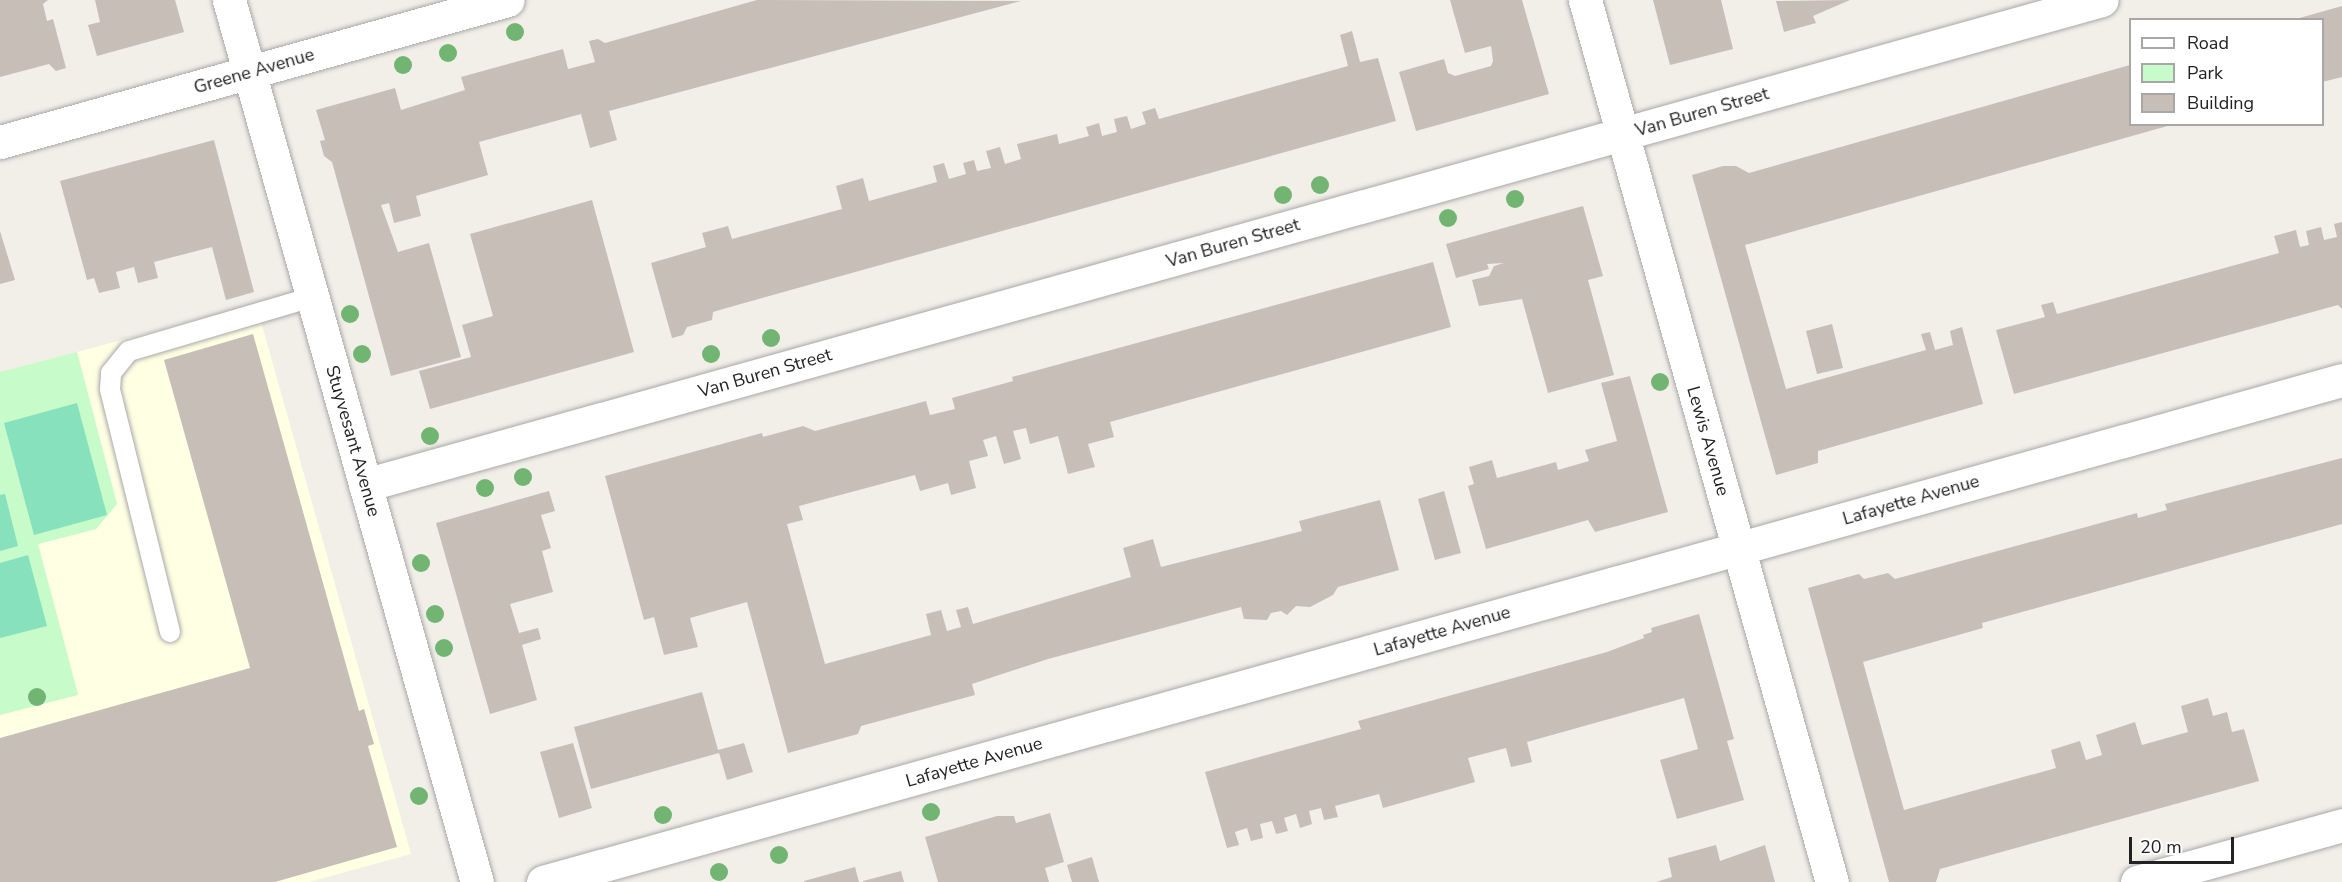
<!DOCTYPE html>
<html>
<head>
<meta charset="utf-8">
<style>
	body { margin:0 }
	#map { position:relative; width:2342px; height:882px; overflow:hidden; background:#f2efe8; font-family:"Nunito Sans",sans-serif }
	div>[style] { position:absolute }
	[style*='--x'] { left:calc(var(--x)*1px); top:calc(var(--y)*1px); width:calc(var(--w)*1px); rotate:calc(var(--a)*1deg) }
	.education>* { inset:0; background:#ffffe4 }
	.park>* { inset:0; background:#c7fbca }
	.pitch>* { inset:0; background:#86e1bc }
	.building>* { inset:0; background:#c7beb7 }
	.roads { filter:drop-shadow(0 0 2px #a9a9a9) drop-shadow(0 0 2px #a9a9a9) }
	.lane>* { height:20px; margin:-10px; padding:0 10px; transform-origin:10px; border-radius:10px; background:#fff }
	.street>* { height:33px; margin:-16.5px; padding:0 16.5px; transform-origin:16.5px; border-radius:16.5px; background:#fff }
	.trees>* { width:18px; height:18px; margin:-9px; border-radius:50%; background:#72b573 }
	span { translate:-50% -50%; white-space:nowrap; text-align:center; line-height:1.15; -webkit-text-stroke:5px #fff; paint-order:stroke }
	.street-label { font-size:18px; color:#222 }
	.legend { position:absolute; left:2129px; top:18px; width:195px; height:108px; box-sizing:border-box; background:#fff; border:2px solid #a7a7a7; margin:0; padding:8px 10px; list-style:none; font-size:18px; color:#222 }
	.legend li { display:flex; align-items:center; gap:12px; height:30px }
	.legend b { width:30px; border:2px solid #a7a7a7 }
	.scale { position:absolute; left:2129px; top:837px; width:105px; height:27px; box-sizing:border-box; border:3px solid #222; border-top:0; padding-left:8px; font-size:18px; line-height:21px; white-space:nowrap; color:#222; -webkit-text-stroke:4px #fff; paint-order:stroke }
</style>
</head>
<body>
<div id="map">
	<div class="education">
		<i style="clip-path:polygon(256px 304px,411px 854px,309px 882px,0 882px,0 715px,78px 694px,38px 544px,96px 529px,117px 504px,77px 352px)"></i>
	</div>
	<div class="park">
		<i style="clip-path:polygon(77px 352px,117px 504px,96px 529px,38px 544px,78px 695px,0 715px,0 372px)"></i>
	</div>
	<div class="pitch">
		<i style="clip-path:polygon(77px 403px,107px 515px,34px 535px,4px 423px)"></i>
		<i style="clip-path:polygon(5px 494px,18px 546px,0 551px,0 495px)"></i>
		<i style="clip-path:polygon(28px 555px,47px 626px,0 638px,0 563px)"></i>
	</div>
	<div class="building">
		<i style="clip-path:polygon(0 0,48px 0,43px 4px,47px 21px,53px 19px,66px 68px,56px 71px,49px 64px,0 77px)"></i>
		<i style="clip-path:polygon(95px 0,175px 0,184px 32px,97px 56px,88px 25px,100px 22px)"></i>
		<i style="clip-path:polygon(757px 0,1021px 1px,609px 111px,617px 140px,590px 148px,581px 114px,479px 142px,488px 175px,416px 196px,421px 216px,394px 223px,389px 203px,381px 205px,398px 252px,429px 243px,461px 357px,391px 376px,332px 162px,324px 156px,320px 141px,325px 140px,316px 110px,395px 88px,401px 110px,465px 90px,461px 77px,563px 49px,568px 69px,595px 62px,589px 41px,598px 39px,605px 43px)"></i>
		<i style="clip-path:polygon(1450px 0,1522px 0,1549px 94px,1416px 131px,1399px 72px,1444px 59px,1448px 73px,1455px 76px,1491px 66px,1493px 61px,1491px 46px,1465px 53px)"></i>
		<i style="clip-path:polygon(1653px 0,1721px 0,1733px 49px,1670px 65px)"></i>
		<i style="clip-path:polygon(1850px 0,1813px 16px,1816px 23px,1784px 32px,1776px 1px)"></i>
		<i style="clip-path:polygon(2342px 6px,2342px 77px,2322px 82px,2322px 20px,2296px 19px)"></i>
		<i style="clip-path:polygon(1352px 31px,1360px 62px,1378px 58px,1396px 121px,723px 309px,713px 312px,712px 320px,687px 327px,683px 335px,672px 338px,651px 263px,706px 247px,702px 233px,728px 226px,732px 239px,842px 209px,836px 186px,863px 178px,869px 201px,937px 182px,933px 166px,944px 163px,949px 179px,966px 174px,963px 163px,974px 160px,977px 171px,991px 168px,986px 151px,1000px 147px,1005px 164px,1021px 159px,1017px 144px,1057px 134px,1059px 144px,1089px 136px,1086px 127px,1099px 123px,1102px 136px,1117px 132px,1114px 119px,1127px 116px,1131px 129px,1146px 124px,1142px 112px,1155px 108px,1159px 119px,1348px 66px,1340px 35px)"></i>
		<i style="clip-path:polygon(2130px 65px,2130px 124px,2171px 125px,1745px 245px,1786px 389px,1926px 350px,1921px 334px,1930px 332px,1935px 350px,1953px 345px,1950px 331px,1962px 327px,1983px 404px,1818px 451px,1818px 463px,1776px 475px,1692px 175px,1723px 166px,1736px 166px,1749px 173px)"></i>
		<i style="clip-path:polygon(214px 140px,254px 292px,226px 300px,212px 247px,154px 262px,158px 278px,138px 283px,134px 267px,116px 272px,120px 288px,99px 293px,94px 278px,87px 280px,60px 181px)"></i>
		<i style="clip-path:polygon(592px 200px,634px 352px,430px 409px,419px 371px,471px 357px,462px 325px,493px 316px,470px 234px)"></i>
		<i style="clip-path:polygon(1583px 206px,1603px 276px,1588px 280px,1614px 375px,1548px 393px,1522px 299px,1479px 306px,1472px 280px,1489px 276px,1494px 266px,1504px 263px,1487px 264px,1489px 269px,1456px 278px,1446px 244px)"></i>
		<i style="clip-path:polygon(2342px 222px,2342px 309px,2338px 305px,2014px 394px,1996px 330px,2045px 317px,2041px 305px,2053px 302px,2057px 314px,2279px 253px,2274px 236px,2296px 230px,2300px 247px,2309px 245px,2306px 231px,2321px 227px,2324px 240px,2337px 237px,2334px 224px)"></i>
		<i style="clip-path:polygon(0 231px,15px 280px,0 284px)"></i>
		<i style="clip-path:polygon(1433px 262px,1451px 327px,1110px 422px,1114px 437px,1088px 444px,1095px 467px,1068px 474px,1058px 436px,1030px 444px,1026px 428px,1013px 431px,1021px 459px,1004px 464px,996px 436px,983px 440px,988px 456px,969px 461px,976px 488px,951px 495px,948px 483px,920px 491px,915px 475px,799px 506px,803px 520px,787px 524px,825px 664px,931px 635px,926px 614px,941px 610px,947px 631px,961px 627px,956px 610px,968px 607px,973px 624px,1131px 577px,1123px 548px,1153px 539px,1161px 567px,1302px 531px,1299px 521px,1380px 500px,1399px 570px,1338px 587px,1333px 595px,1310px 607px,1296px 606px,1287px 615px,1281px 611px,1271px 613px,1267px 620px,1244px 619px,1241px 607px,1048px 659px,972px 684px,975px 695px,861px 726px,858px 734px,788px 753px,747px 602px,690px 618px,698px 647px,664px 655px,654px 617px,644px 620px,605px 476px,762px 433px,763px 437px,803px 426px,815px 431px,926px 401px,930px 415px,955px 409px,952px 398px,1013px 381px,1012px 377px)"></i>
		<i style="clip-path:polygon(1832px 324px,1843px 368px,1817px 374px,1806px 331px)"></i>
		<i style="clip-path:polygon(253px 334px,359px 711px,364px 709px,374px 744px,368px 746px,397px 847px,275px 882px,0 882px,0 738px,250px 668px,164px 360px)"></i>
		<i style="clip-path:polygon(1630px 376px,1668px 512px,1595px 532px,1588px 520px,1486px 549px,1468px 486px,1474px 484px,1469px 467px,1492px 460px,1497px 478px,1556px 462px,1558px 470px,1589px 461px,1585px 450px,1617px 441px,1601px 383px)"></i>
		<i style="clip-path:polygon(2342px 458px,2342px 524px,1982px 623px,1983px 628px,1863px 662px,1904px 810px,2056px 768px,2051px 750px,2080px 741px,2086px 760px,2102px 755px,2096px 735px,2135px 722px,2142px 745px,2188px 732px,2181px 706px,2208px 698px,2213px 716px,2227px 712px,2232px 732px,2244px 729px,2259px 781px,1940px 869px,1936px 882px,1889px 882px,1808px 588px,1859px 574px,1864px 579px,1888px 573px,1895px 579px,2137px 513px,2138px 518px,2167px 510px,2165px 504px)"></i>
		<i style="clip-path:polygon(549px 491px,555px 511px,541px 515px,551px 548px,542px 551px,553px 592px,510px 604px,519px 633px,538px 628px,541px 639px,522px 645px,537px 700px,490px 714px,436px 523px)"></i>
		<i style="clip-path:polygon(1444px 491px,1461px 553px,1435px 560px,1418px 499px)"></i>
		<i style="clip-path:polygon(1699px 614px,1734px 739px,1727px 741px,1744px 800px,1677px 819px,1660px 760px,1698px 749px,1684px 698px,1527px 742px,1532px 762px,1511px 767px,1506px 748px,1468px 758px,1475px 782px,1383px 808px,1379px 794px,1335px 806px,1338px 817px,1324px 820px,1321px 808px,1309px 811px,1312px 824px,1300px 828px,1296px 814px,1284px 818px,1288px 831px,1276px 834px,1272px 821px,1260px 824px,1263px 838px,1251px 841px,1247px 828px,1235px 832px,1239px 845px,1227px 848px,1205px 772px,1361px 729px,1358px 721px,1607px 652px,1644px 638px,1643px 635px,1652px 632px,1651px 628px)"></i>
		<i style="clip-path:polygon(702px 692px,718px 750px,744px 743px,753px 772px,727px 780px,719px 753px,591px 789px,574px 727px)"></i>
		<i style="clip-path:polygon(573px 743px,592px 808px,559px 818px,540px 752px)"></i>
		<i style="clip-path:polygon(1050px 813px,1064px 862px,1045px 868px,1049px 882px,938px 882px,925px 837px,997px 816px,1014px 816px,1016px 823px)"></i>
		<i style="clip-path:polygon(1716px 845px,1720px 861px,1765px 845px,1775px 882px,1656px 882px,1672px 877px,1668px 858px)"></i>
		<i style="clip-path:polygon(1092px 857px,1099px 882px,1072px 882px,1067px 865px)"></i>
		<i style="clip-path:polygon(855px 867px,859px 882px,804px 882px,804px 881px)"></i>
		<i style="clip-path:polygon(901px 871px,904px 882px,863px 882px,863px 881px)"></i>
	</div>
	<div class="roads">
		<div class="lane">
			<i style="--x:170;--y:632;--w:250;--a:-103.9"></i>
			<i style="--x:110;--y:389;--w:16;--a:-86"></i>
			<i style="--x:111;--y:373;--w:28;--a:-51"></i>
			<i style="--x:129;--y:351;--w:191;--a:-16.4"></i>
		</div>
		<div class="street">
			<i style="--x:229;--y:0;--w:916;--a:74.3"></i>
			<i style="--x:1585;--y:0;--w:916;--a:74.36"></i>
			<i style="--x:0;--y:142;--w:527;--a:-15.62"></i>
			<i style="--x:365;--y:485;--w:1803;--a:-15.6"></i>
			<i style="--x:543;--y:882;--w:1868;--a:-15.59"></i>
			<i style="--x:2137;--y:882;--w:213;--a:-15.5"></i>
		</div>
	</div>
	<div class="trees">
		<i style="left:515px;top:32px"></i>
		<i style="left:448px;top:53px"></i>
		<i style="left:403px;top:65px"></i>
		<i style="left:1320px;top:185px"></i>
		<i style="left:1283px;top:195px"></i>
		<i style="left:1515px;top:199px"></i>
		<i style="left:1448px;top:218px"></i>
		<i style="left:350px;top:314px"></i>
		<i style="left:771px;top:338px"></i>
		<i style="left:362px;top:354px"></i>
		<i style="left:711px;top:354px"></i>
		<i style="left:1660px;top:382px"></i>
		<i style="left:430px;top:436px"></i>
		<i style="left:523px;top:477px"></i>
		<i style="left:485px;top:488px"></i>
		<i style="left:421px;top:563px"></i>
		<i style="left:435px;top:614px"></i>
		<i style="left:444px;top:648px"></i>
		<i style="left:37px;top:697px"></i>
		<i style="left:419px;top:796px"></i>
		<i style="left:931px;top:812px"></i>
		<i style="left:663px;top:815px"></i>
		<i style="left:779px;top:855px"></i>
		<i style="left:719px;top:872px"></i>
	</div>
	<div class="street-label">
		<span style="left:254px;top:71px;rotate:-16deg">Greene Avenue</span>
		<span style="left:1702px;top:112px;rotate:-16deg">Van Buren Street</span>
		<span style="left:1233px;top:243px;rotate:-16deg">Van Buren Street</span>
		<span style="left:765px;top:373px;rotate:-16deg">Van Buren Street</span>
		<span style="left:353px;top:441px;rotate:74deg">Stuyvesant Avenue</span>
		<span style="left:1708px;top:441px;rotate:74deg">Lewis Avenue</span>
		<span style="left:1911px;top:500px;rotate:-16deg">Lafayette Avenue</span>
		<span style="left:1442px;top:631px;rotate:-16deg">Lafayette Avenue</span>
		<span style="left:974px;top:762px;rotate:-16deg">Lafayette Avenue</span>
	</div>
	<ul class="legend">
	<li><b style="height:8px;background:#fff"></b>Road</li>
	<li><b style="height:16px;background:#c7fbca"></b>Park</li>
	<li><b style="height:16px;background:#c7beb7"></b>Building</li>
	</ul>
	<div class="scale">20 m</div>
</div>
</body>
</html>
